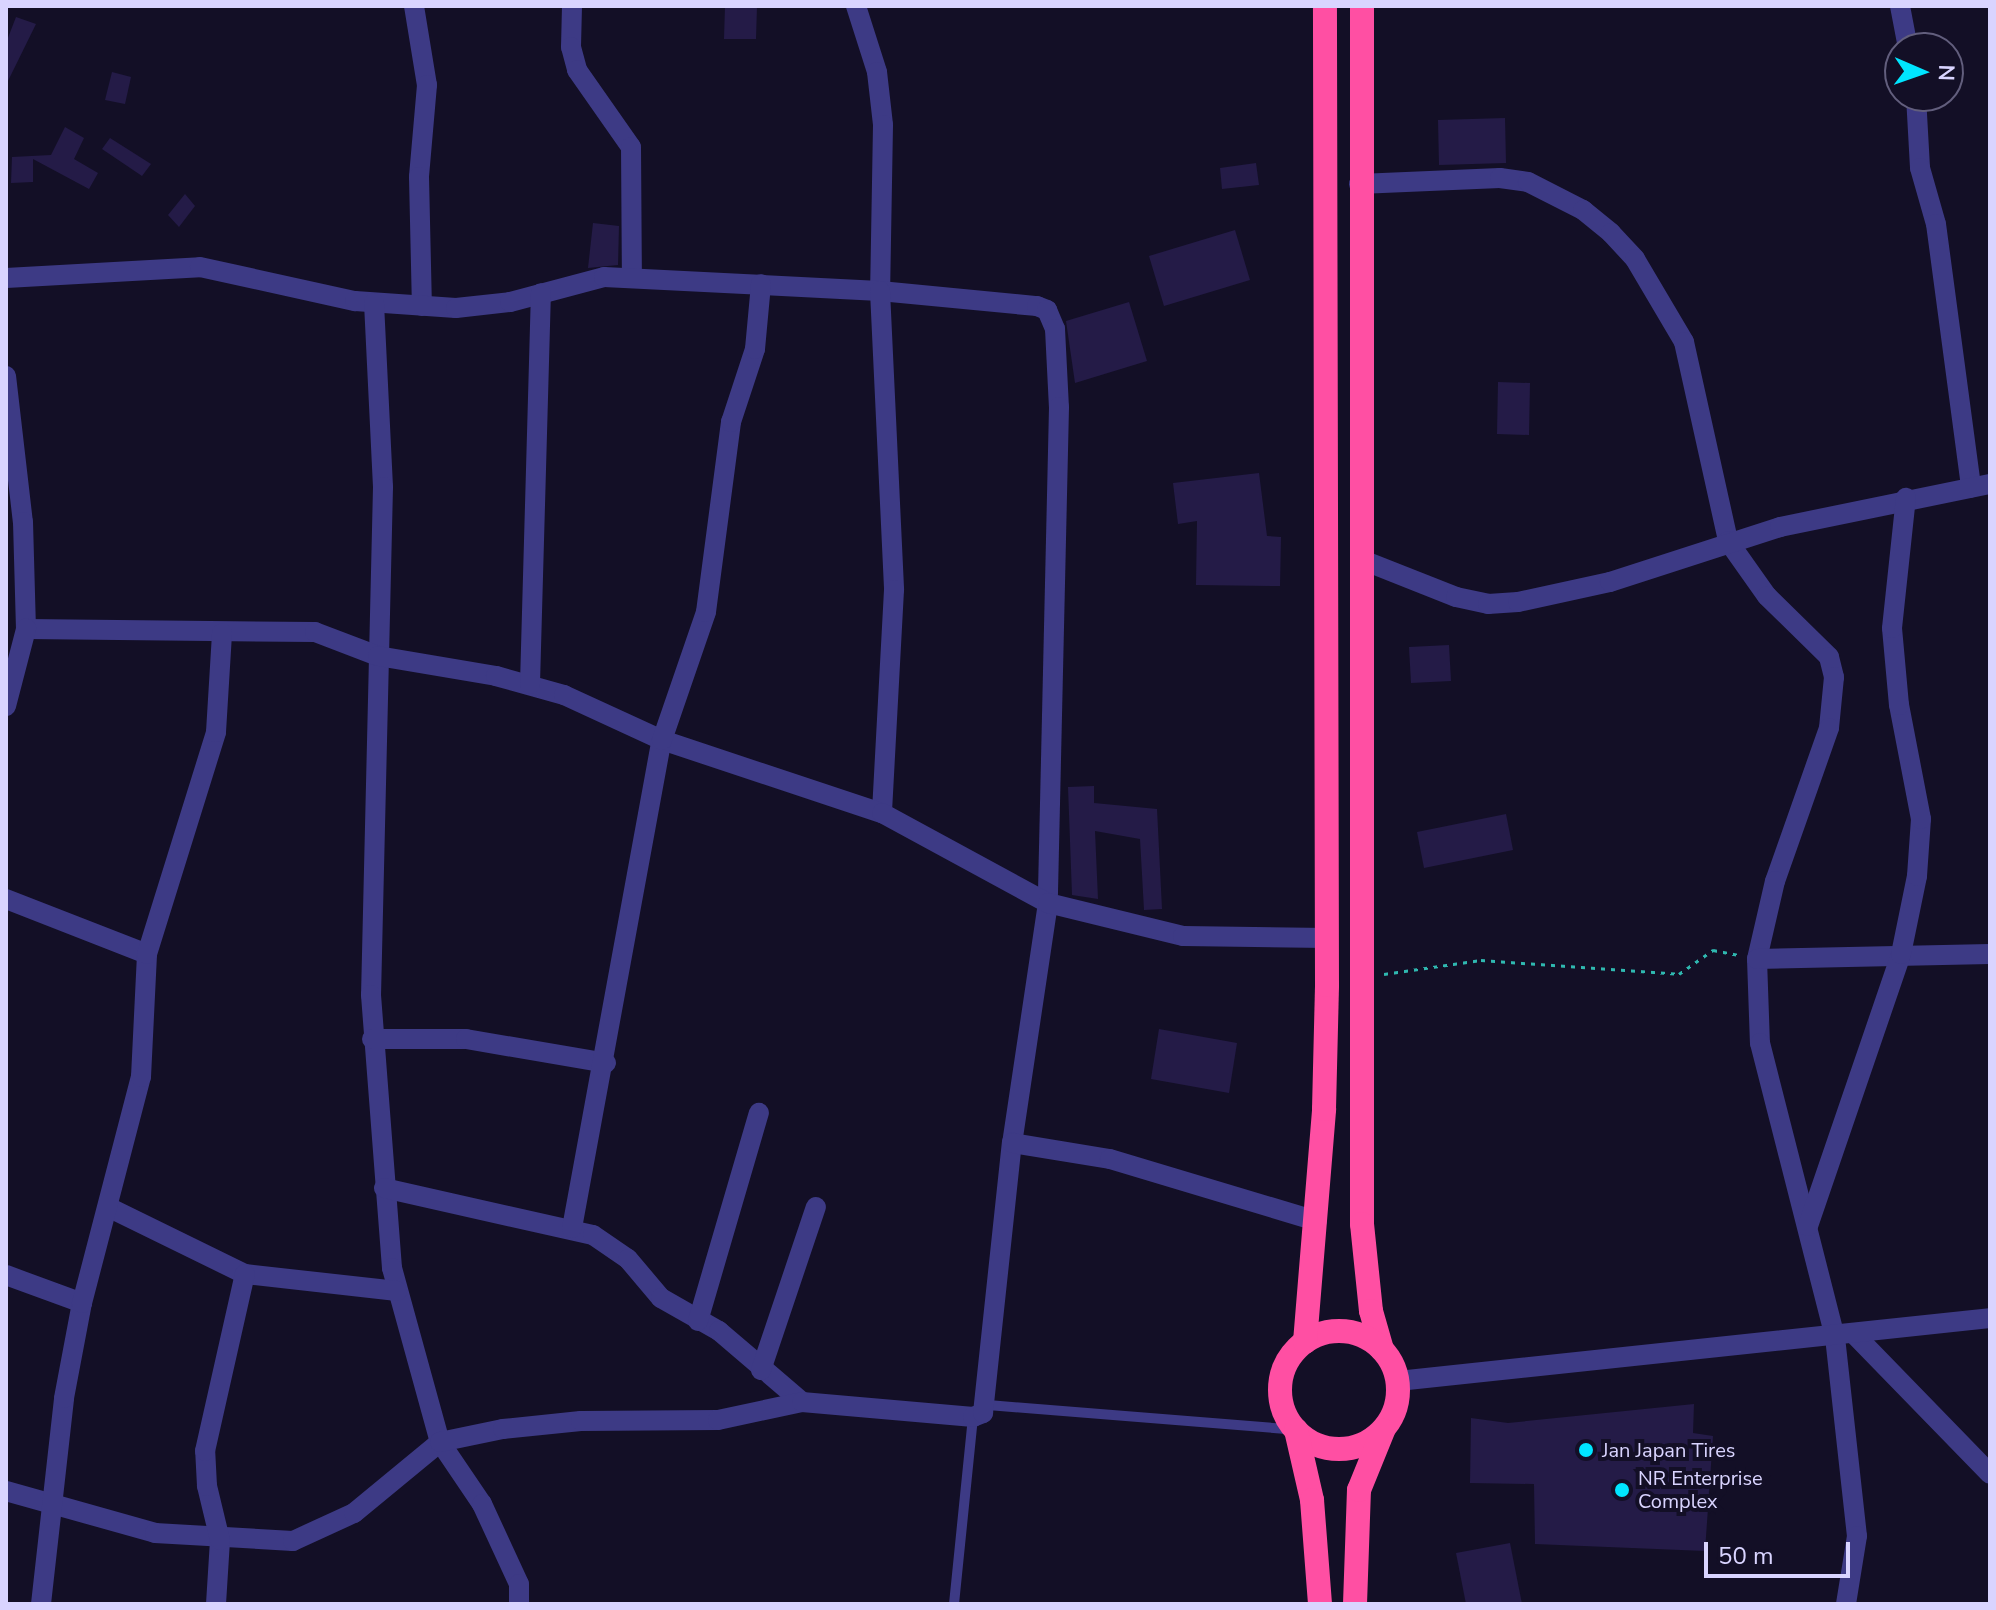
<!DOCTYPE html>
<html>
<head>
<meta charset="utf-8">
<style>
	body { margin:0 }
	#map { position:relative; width:1996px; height:1610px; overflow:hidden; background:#130f26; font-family:"Nunito Sans",sans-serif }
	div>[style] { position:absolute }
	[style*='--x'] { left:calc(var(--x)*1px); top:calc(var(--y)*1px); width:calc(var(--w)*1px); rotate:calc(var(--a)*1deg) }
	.building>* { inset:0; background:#241b47 }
	.path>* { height:3px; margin-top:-1.5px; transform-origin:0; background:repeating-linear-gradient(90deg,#2fb8b0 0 4px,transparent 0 10px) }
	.lane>* { height:10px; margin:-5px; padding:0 5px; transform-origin:5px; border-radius:5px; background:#3d3a85 }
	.street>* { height:20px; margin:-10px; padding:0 10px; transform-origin:10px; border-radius:10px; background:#3d3a85 }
	.highway>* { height:24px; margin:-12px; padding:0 12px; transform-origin:12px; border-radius:12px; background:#ff4fa3 }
	.highway>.ring { margin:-12px; padding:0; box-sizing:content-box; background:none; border:24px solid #ff4fa3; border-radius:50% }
	.dots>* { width:22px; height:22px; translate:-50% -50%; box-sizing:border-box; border:4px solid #130f26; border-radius:50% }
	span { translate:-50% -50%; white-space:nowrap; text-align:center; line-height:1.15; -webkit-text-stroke:8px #130f26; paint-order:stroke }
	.poi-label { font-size:20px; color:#d9d4ff }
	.left { translate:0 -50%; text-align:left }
	.frame { position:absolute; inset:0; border:8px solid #d9d4ff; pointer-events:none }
	.north { position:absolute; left:1884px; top:32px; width:80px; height:80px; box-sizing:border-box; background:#130f26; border:2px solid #625e7d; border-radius:50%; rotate:92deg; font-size:22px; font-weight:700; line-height:32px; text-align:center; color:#d9d4ff }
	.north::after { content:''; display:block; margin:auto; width:28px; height:36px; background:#00e5ff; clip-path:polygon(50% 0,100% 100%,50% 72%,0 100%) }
	.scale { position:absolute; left:1704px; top:1542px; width:146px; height:36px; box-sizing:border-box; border:4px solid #d9d4ff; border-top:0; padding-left:10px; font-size:24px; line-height:28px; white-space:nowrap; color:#d9d4ff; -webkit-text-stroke:6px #130f26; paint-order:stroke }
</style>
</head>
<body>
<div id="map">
	<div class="building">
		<i style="clip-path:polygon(725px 6px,757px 6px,756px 39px,724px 39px)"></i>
		<i style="clip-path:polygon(16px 17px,36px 24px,6px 85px,6px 43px)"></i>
		<i style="clip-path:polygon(112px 72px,131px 77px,125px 104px,105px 100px)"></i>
		<i style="clip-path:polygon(1505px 118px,1506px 163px,1439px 165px,1438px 120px)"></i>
		<i style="clip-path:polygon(65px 127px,84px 138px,74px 159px,98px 173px,89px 189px,33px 159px,33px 182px,11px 183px,12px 157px,51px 155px)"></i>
		<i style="clip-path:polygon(110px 138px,151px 164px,142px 176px,102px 149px)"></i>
		<i style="clip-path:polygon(1256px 163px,1259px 185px,1222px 189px,1220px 168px)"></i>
		<i style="clip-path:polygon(185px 194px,195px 206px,179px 227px,168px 215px)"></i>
		<i style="clip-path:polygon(593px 223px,619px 226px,618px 265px,588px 268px)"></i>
		<i style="clip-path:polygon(1235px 230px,1250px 280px,1164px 306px,1149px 256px)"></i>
		<i style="clip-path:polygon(1129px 302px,1147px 361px,1075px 383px,1066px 321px)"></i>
		<i style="clip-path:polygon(1498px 382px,1530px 383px,1529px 435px,1497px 434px)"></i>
		<i style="clip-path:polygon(1259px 473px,1267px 536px,1281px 537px,1280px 586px,1196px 585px,1197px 521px,1178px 524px,1173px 483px)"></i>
		<i style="clip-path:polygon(1449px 645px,1451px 681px,1411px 683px,1409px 647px)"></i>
		<i style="clip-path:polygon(1094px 786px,1094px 803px,1157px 809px,1162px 909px,1144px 910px,1140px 839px,1095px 831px,1098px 899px,1072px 895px,1068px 787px)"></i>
		<i style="clip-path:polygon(1506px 814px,1513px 850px,1424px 868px,1417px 832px)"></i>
		<i style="clip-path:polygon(1159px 1029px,1237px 1043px,1229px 1093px,1151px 1079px)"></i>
		<i style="clip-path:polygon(1694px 1404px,1693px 1433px,1713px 1436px,1705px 1551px,1535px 1544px,1534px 1484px,1470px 1483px,1471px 1418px,1508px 1423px)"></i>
		<i style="clip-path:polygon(1510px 1543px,1522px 1604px,1466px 1604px,1456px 1553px)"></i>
	</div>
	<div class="path">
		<i style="--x:1384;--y:974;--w:98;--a:-8.2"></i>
		<i style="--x:1481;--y:960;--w:198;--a:4"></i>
		<i style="--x:1679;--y:974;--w:42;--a:-35.2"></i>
		<i style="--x:1713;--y:950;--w:25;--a:11"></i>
	</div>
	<div class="lane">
		<i style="--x:988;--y:1405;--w:309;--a:4.6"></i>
		<i style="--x:954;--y:1604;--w:188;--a:-84.2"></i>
	</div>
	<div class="street">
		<i style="--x:414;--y:6;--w:80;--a:80.7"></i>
		<i style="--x:427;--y:85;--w:92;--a:95"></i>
		<i style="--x:419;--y:177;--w:129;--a:88.7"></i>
		<i style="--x:572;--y:6;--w:41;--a:91.4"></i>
		<i style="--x:571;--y:47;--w:24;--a:75"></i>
		<i style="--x:577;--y:70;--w:94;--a:55"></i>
		<i style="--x:631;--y:147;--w:130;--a:89.6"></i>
		<i style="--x:856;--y:6;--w:69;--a:72.3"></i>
		<i style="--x:877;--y:72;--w:53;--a:83.5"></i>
		<i style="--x:883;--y:125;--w:166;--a:91"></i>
		<i style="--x:880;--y:291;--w:158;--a:5.5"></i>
		<i style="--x:1037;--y:306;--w:11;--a:22"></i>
		<i style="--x:1047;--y:310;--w:21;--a:67"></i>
		<i style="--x:1055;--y:329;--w:78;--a:87.1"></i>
		<i style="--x:1059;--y:407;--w:496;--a:91.3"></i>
		<i style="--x:1048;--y:903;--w:243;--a:98.5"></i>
		<i style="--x:1900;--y:6;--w:43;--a:79.2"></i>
		<i style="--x:1916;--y:96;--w:72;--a:86.8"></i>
		<i style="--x:1920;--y:168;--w:58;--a:74.1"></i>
		<i style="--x:1936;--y:224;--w:266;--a:82.4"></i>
		<i style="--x:1359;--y:184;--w:141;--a:-2.4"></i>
		<i style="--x:1500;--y:178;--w:28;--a:8"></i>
		<i style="--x:1528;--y:182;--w:62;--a:27"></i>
		<i style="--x:1583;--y:210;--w:36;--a:39"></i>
		<i style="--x:1611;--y:233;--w:35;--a:47"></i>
		<i style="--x:1635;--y:259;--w:96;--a:59.4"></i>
		<i style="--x:1684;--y:342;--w:204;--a:77.5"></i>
		<i style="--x:1728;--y:541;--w:67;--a:54.7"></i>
		<i style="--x:1767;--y:596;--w:87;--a:44.5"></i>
		<i style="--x:1829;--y:657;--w:21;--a:76"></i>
		<i style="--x:1834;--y:677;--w:51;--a:95.6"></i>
		<i style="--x:1829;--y:728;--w:162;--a:109.4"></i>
		<i style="--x:1775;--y:881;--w:80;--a:103"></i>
		<i style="--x:1757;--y:959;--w:84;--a:88"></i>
		<i style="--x:1760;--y:1043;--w:303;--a:75.7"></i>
		<i style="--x:1835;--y:1337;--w:200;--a:83.7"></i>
		<i style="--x:1857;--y:1536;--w:69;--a:99.2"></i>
		<i style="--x:6;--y:278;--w:194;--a:-3.2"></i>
		<i style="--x:200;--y:267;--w:159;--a:12.4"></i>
		<i style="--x:355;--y:301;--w:101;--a:4"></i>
		<i style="--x:456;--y:308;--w:54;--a:-6.3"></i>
		<i style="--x:510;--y:302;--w:97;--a:-14.9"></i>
		<i style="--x:604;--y:277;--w:276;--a:2.9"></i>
		<i style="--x:880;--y:291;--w:299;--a:87.3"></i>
		<i style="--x:894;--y:590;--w:223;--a:93.1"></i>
		<i style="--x:374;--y:303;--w:184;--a:87.2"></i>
		<i style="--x:383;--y:487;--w:508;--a:91.35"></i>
		<i style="--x:371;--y:995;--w:274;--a:85.6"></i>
		<i style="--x:392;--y:1268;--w:180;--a:74.6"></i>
		<i style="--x:440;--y:1442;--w:75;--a:55.9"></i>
		<i style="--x:482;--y:1504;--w:88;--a:65.2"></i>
		<i style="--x:519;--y:1584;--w:20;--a:90"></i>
		<i style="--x:6;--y:376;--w:147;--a:83.4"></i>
		<i style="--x:23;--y:522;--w:107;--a:88.4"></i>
		<i style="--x:26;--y:629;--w:289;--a:0.6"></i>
		<i style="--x:315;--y:632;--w:67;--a:20.9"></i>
		<i style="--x:378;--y:656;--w:120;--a:9.6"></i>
		<i style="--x:496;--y:676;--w:71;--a:15.6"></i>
		<i style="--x:564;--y:695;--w:108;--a:24.7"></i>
		<i style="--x:662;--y:740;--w:232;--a:18.4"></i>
		<i style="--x:882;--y:813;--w:189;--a:28.5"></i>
		<i style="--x:1048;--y:903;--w:139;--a:13.7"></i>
		<i style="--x:1183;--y:936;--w:144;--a:0.8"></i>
		<i style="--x:1360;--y:559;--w:103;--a:21.6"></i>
		<i style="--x:1456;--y:597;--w:33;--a:12"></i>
		<i style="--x:1488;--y:604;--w:30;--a:-4"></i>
		<i style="--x:1518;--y:602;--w:94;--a:-12.3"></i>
		<i style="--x:1610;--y:582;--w:179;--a:-17.9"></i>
		<i style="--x:1780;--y:527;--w:214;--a:-11.6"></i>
		<i style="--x:530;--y:684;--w:391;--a:-88.4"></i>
		<i style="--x:6;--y:706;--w:80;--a:-75.4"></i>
		<i style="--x:6;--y:899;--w:151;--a:21.3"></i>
		<i style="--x:1757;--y:959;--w:233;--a:-1.2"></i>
		<i style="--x:372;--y:1039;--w:94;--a:0"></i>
		<i style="--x:466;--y:1039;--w:142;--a:9.7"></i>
		<i style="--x:384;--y:1188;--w:214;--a:12.7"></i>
		<i style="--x:593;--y:1235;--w:42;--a:34.4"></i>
		<i style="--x:628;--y:1259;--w:51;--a:49.8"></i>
		<i style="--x:661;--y:1298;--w:67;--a:29.6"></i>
		<i style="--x:719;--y:1331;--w:109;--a:40.5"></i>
		<i style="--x:110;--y:1208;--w:150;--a:26.1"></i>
		<i style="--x:245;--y:1274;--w:153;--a:6.4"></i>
		<i style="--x:1808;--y:1226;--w:287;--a:-71.1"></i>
		<i style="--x:1901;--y:954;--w:80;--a:-78.4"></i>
		<i style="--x:1917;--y:876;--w:57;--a:-86"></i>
		<i style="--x:1921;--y:819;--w:116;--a:-100.9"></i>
		<i style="--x:1899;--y:705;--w:77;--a:-95.2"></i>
		<i style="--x:1892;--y:628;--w:131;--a:-83.9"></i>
		<i style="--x:572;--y:1228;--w:496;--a:-79.6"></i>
		<i style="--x:662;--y:740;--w:135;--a:-71"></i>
		<i style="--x:706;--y:612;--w:192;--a:-82.5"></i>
		<i style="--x:731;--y:422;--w:77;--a:-71.8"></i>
		<i style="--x:755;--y:349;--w:65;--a:-84.7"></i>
		<i style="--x:6;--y:1275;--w:81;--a:20.2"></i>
		<i style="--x:698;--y:1321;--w:217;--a:-73.7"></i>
		<i style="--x:1854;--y:1334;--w:195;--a:45.8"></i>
		<i style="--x:761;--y:1370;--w:172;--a:-71.4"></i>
		<i style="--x:1398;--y:1381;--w:595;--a:-6.07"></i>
		<i style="--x:6;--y:1491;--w:155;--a:15.7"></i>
		<i style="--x:155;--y:1533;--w:138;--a:3.3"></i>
		<i style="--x:293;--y:1541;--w:67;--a:-24.7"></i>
		<i style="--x:354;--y:1513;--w:112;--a:-39.5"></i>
		<i style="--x:440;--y:1442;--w:64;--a:-11.7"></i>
		<i style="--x:503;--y:1429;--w:78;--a:-5.9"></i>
		<i style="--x:581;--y:1421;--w:137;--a:-0.4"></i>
		<i style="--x:718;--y:1420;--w:86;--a:-12.1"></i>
		<i style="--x:802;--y:1402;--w:172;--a:5"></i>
		<i style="--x:973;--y:1417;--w:11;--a:-22"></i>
		<i style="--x:983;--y:1413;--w:272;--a:-83.9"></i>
		<i style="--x:1012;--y:1143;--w:99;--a:9.3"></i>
		<i style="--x:1110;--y:1159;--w:216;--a:16.7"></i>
		<i style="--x:41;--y:1604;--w:207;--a:-83.6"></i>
		<i style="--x:64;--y:1398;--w:97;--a:-79.3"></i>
		<i style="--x:82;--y:1303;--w:234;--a:-75.4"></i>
		<i style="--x:141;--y:1077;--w:123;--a:-87.2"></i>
		<i style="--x:147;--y:954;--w:232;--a:-72.7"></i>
		<i style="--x:216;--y:732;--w:99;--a:-86.5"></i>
		<i style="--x:216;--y:1604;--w:64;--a:-86.4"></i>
		<i style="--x:220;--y:1540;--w:56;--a:-103.5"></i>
		<i style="--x:207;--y:1486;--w:35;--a:-93"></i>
		<i style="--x:205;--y:1451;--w:181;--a:-77.3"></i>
	</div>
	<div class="highway">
		<i style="--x:1362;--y:6;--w:1218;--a:90"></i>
		<i style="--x:1362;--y:1224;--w:87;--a:84.1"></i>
		<i style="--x:1371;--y:1311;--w:40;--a:74"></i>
		<i class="ring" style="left:1280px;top:1331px;width:94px;height:94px"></i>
		<i style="--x:1305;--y:1342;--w:234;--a:-85.3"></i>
		<i style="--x:1324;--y:1109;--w:124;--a:-88.6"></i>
		<i style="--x:1327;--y:985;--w:979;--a:-90.12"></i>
		<i style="--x:1296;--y:1430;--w:72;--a:77.1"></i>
		<i style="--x:1312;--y:1500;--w:104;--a:85.6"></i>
		<i style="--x:1355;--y:1604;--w:114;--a:-88"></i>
		<i style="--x:1359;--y:1490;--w:64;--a:-67.9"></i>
	</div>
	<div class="dots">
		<i style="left:1586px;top:1450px;background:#00e5ff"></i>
		<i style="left:1622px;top:1490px;background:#00e5ff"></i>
	</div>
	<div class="poi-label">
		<span class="left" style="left:1602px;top:1450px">Jan Japan Tires</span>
		<span class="left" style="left:1638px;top:1490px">NR Enterprise<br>Complex</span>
	</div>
	<div class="frame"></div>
	<div class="north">N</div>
	<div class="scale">50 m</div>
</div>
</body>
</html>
